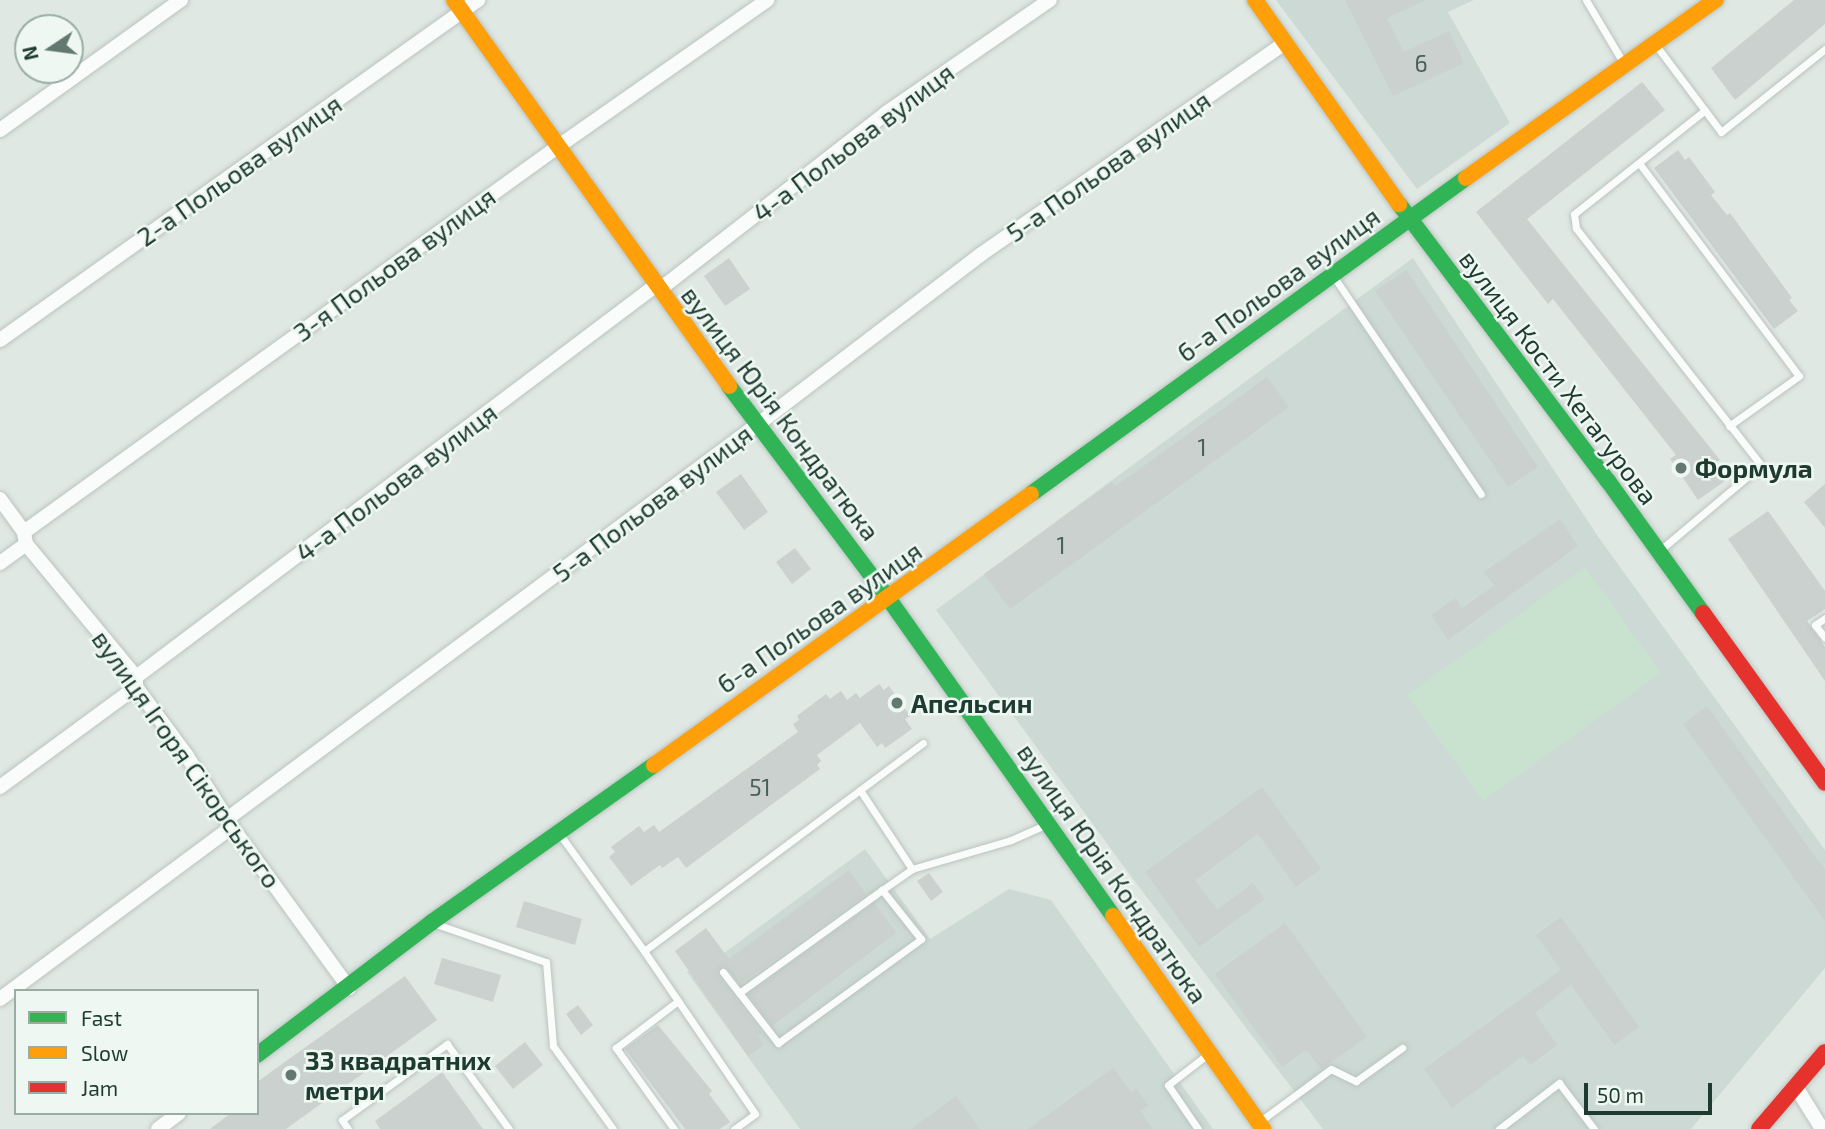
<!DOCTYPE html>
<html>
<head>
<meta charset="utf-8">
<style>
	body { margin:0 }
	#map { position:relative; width:1825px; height:1129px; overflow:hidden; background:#e0e8e4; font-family:"Exo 2",sans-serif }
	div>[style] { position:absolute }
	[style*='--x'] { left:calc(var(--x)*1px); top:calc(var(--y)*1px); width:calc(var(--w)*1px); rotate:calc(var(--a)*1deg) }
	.built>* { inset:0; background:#cdd9d4 }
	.green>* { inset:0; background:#c8e2cf }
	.building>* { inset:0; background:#cad1ce }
	.roads { filter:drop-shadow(0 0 2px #bac4bf) drop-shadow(0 0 2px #bac4bf) }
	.lane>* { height:7px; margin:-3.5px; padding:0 3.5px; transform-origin:3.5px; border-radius:3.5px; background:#fafcfb }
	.street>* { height:14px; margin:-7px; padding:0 7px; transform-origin:7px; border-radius:7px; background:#fafcfb }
	.fast>* { height:16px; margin:-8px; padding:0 8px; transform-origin:8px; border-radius:8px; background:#30b455 }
	.slow>* { height:16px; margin:-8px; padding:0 8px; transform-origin:8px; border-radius:8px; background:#ff9f0a }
	.jam>* { height:16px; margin:-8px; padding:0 8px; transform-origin:8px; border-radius:8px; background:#e5322d }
	.dots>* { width:19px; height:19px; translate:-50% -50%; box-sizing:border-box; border:4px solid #eef7f2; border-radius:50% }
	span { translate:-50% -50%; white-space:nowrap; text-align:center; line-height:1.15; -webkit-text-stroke:5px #eef7f2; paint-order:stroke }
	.number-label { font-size:23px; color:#496059 }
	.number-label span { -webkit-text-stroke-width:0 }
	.street-label { font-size:26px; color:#1e3b32 }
	.poi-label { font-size:26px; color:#1e3b32; font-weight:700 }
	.left { translate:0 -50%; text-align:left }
	.legend { position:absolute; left:14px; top:989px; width:245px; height:126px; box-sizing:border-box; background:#eef7f2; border:2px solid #9baca5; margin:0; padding:9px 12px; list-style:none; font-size:21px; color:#1e3b32 }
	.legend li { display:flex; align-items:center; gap:14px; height:35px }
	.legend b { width:35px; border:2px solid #9baca5 }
	.north { position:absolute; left:14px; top:14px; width:70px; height:70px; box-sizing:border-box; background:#eef7f2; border:2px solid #9baca5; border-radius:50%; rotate:257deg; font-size:19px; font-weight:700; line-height:28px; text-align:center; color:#1e3b32 }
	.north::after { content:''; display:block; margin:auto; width:24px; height:32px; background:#627870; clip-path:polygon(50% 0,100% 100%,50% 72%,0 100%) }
	.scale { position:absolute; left:1584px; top:1083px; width:128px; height:32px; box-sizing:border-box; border:4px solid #1e3b32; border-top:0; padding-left:9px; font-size:21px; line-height:24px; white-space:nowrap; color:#1e3b32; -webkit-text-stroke:5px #eef7f2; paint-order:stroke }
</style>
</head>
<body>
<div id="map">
	<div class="built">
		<i style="clip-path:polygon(1276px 0,1474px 0,1448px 12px,1510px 123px,1417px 189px)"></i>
		<i style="clip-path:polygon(1413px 258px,1599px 538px,1825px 850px,1825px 968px,1691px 1129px,1323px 1129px,1130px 875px,936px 610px)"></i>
		<i style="clip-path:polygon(865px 849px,930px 939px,1009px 889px,1051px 900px,1213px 1129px,800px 1129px,687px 972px,717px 952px,720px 956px)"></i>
	</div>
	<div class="green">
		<i style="clip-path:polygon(1585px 567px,1661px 673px,1483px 801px,1407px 695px)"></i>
	</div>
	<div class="building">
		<i style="clip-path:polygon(1345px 0,1426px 0,1387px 18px,1404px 52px,1449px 31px,1464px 63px,1393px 96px)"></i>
		<i style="clip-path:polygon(1794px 0,1825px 0,1825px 24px,1735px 100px,1711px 68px)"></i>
		<i style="clip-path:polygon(1642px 82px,1665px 110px,1527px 219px,1720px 460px,1713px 464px,1725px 481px,1698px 500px,1670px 459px,1676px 455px,1553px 299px,1548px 304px,1476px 212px)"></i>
		<i style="clip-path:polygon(1678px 150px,1685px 160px,1689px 157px,1715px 192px,1711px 195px,1727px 215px,1730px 213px,1792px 298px,1789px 300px,1798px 311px,1774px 329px,1654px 168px)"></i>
		<i style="clip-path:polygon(729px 258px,750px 289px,725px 306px,704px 276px)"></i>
		<i style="clip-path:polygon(1406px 270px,1538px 467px,1508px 487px,1375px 291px)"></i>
		<i style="clip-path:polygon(1267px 377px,1289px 407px,1010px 609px,984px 574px,1112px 482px,1116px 486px)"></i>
		<i style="clip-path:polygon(741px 474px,768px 512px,744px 530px,716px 492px)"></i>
		<i style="clip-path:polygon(1825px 484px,1825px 528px,1804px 502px)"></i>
		<i style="clip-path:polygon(1768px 511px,1825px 591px,1825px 609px,1807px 621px,1825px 647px,1825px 681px,1728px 539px)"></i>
		<i style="clip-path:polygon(1560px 519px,1578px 546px,1448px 640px,1431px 615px,1456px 598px,1462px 608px,1494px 586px,1484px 572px)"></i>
		<i style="clip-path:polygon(795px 548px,811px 569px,792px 584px,776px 562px)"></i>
		<i style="clip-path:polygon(879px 684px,884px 690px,889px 686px,910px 716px,905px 719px,912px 729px,885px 748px,882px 743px,877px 747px,860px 723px,817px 755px,821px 761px,817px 765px,820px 769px,686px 868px,678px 857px,662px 868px,660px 865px,631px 886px,609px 857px,615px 852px,611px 847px,639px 826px,644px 832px,654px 825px,659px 832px,798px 732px,793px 724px,799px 720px,797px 716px,826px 694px,830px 699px,841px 691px,847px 700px,856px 693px,860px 698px)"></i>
		<i style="clip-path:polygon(1707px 706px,1825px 870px,1825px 921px,1683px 724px)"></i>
		<i style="clip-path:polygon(1262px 787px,1321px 869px,1296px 887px,1258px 834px,1195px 880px,1217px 910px,1253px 883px,1265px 899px,1199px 947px,1145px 872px)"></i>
		<i style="clip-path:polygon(849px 870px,866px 894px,740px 984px,726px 967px,718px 969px,718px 976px,762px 1033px,758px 1036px,764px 1045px,748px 1056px,675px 951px,706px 928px,729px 959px)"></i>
		<i style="clip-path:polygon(929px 873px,943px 892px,931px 901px,917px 881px)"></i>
		<i style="clip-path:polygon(524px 901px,582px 919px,575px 945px,516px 927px)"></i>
		<i style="clip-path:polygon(874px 903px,896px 933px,772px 1026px,748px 994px)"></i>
		<i style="clip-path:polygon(1561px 917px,1639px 1027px,1614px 1045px,1571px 985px,1535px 1013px,1557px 1045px,1530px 1065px,1523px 1056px,1452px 1108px,1424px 1069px,1561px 970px,1536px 935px)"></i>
		<i style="clip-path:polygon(1285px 923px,1367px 1037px,1321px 1069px,1306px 1050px,1282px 1067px,1215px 974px)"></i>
		<i style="clip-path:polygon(442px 958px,501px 975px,493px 1002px,434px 984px)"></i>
		<i style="clip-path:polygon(405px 976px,437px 1020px,286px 1129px,210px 1129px,231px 1113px,257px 1113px,257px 1082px)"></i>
		<i style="clip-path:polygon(578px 1005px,593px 1025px,581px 1035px,566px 1014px)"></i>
		<i style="clip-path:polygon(658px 1025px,712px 1091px,709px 1094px,730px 1122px,720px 1129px,685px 1129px,625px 1049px)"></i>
		<i style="clip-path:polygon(525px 1042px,543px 1065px,513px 1089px,495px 1066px)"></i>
		<i style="clip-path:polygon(1113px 1068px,1131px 1092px,1136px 1088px,1148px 1105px,1140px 1111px,1153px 1129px,1028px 1129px)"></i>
		<i style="clip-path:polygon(442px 1072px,483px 1129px,380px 1129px,375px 1121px)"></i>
		<i style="clip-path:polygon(956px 1096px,980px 1129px,911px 1129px)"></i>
	</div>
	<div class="roads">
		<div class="lane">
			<i style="--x:1586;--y:0;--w:74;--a:59.3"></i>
			<i style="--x:1655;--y:44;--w:110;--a:53.1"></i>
			<i style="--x:1721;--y:132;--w:133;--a:-38.6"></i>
			<i style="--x:1639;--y:163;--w:266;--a:53.1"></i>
			<i style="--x:1799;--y:376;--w:86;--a:144.5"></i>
			<i style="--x:1334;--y:277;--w:262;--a:55.9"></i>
			<i style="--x:1659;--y:551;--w:133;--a:-40.1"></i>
			<i style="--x:1761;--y:465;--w:301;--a:-128"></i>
			<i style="--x:1576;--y:228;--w:14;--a:-98"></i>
			<i style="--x:1574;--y:214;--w:167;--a:-38.4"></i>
			<i style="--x:1825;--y:618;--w:12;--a:145"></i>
			<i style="--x:1815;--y:625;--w:16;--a:52"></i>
			<i style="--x:860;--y:790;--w:95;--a:56.6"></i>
			<i style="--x:912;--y:869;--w:103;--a:-16.3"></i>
			<i style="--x:1011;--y:840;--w:37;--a:-24"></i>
			<i style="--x:558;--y:832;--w:147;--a:54.1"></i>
			<i style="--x:644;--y:951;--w:348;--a:-36.7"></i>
			<i style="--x:436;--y:924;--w:116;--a:19.1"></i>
			<i style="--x:546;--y:962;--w:84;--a:85.2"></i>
			<i style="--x:553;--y:1046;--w:102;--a:54.1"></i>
			<i style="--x:644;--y:951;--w:197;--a:55.7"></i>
			<i style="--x:755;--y:1114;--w:26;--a:144"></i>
			<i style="--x:723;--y:972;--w:90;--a:52.2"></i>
			<i style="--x:778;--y:1043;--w:177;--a:-36"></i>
			<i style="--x:921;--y:939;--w:63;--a:-128.5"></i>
			<i style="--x:882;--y:890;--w:37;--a:-35"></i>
			<i style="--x:739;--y:993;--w:176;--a:-35.8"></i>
			<i style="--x:1259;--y:1122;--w:89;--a:-36.4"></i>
			<i style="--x:1331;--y:1069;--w:28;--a:26"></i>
			<i style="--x:1356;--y:1081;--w:57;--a:-35.7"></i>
			<i style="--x:348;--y:1129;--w:11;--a:-124"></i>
			<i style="--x:342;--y:1120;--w:130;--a:-35.9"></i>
			<i style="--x:447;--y:1044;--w:105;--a:53.9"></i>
			<i style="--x:674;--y:1129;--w:100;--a:-125.6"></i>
			<i style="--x:616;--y:1048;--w:78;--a:-37.2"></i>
			<i style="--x:1198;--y:1129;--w:53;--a:-124.3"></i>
			<i style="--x:1168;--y:1085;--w:51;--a:-37.8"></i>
			<i style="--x:1499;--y:1129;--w:76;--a:-37.5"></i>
			<i style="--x:1559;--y:1083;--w:58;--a:52.7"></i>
		</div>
		<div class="street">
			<i style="--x:0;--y:130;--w:223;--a:-35.7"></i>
			<i style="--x:659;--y:290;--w:288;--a:-37.9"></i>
			<i style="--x:886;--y:113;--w:199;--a:-34.6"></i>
			<i style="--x:0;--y:340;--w:587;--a:-35.42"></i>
			<i style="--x:0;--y:499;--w:41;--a:54"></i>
			<i style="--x:24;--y:532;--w:12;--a:81"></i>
			<i style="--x:26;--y:544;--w:173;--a:50.4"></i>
			<i style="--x:136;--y:677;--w:10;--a:90"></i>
			<i style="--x:136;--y:687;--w:86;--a:53.5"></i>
			<i style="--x:187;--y:756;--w:84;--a:57.6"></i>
			<i style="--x:232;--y:827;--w:199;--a:54"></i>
			<i style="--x:24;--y:532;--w:656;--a:-35.82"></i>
			<i style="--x:556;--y:148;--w:258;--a:-35"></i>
			<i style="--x:0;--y:563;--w:32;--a:-36"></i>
			<i style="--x:136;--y:677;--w:650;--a:-36.99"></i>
			<i style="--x:0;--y:787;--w:169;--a:-36.3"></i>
			<i style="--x:227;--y:819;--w:660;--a:-36.63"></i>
			<i style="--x:757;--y:425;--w:280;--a:-37.3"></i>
			<i style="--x:980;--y:255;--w:370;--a:-34.8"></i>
			<i style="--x:0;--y:999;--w:289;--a:-36.6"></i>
			<i style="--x:1796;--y:1087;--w:49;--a:58.2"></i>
			<i style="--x:158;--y:1129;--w:26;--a:-37"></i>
		</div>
		<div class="fast">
			<i style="--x:1399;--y:204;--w:347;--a:53"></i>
			<i style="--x:1608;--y:481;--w:163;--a:54.3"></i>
			<i style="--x:729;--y:386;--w:265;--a:53.1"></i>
			<i style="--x:888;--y:598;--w:390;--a:54.7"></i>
			<i style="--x:1031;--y:494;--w:538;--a:-36"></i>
			<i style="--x:257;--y:1055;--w:220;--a:-37.2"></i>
			<i style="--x:432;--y:922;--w:272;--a:-35.3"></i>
		</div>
		<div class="slow">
			<i style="--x:454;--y:0;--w:474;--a:54.5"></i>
			<i style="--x:1255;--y:0;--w:250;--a:54.8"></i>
			<i style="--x:1466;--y:178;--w:307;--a:-35.5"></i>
			<i style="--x:654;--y:765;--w:464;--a:-35.7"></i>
			<i style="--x:1113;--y:916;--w:261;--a:54.8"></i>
		</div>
		<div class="jam">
			<i style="--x:1703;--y:613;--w:209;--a:54.3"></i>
			<i style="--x:1759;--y:1129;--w:101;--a:-49.4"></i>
		</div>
	</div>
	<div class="dots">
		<i style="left:1681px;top:468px;background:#627870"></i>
		<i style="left:897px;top:703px;background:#627870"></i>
		<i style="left:291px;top:1075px;background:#627870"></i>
	</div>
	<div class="number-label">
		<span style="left:1421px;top:63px">6</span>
		<span style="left:1202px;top:447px">1</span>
		<span style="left:1061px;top:545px">1</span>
		<span style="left:760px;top:787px">51</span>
	</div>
	<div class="street-label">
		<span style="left:853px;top:142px;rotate:-37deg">4-а Польова вулиця</span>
		<span style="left:1108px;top:166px;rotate:-35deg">5-а Польова вулиця</span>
		<span style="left:239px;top:170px;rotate:-35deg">2-а Польова вулиця</span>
		<span style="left:394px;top:264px;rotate:-36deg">3-я Польова вулиця</span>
		<span style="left:1278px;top:284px;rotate:-36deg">6-а Польова вулиця</span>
		<span style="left:1559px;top:377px;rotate:53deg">вулиця Кости Хетагурова</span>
		<span style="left:781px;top:413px;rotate:53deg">вулиця Юрія Кондратюка</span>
		<span style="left:396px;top:482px;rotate:-37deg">4-а Польова вулиця</span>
		<span style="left:652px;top:503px;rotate:-37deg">5-а Польова вулиця</span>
		<span style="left:819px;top:617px;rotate:-35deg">6-а Польова вулиця</span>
		<span style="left:187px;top:759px;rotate:55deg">вулиця Ігоря Сікорського</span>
		<span style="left:1113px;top:873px;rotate:55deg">вулиця Юрія Кондратюка</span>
	</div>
	<div class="poi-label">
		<span class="left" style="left:1695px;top:468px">Формула</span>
		<span class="left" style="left:911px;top:703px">Апельсин</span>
		<span class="left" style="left:305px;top:1075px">33 квадратних<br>метри</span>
	</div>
	<ul class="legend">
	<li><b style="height:9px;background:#30b455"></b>Fast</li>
	<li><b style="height:9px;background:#ff9f0a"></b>Slow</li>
	<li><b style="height:9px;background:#e5322d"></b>Jam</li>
	</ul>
	<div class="north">N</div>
	<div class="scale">50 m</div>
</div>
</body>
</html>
